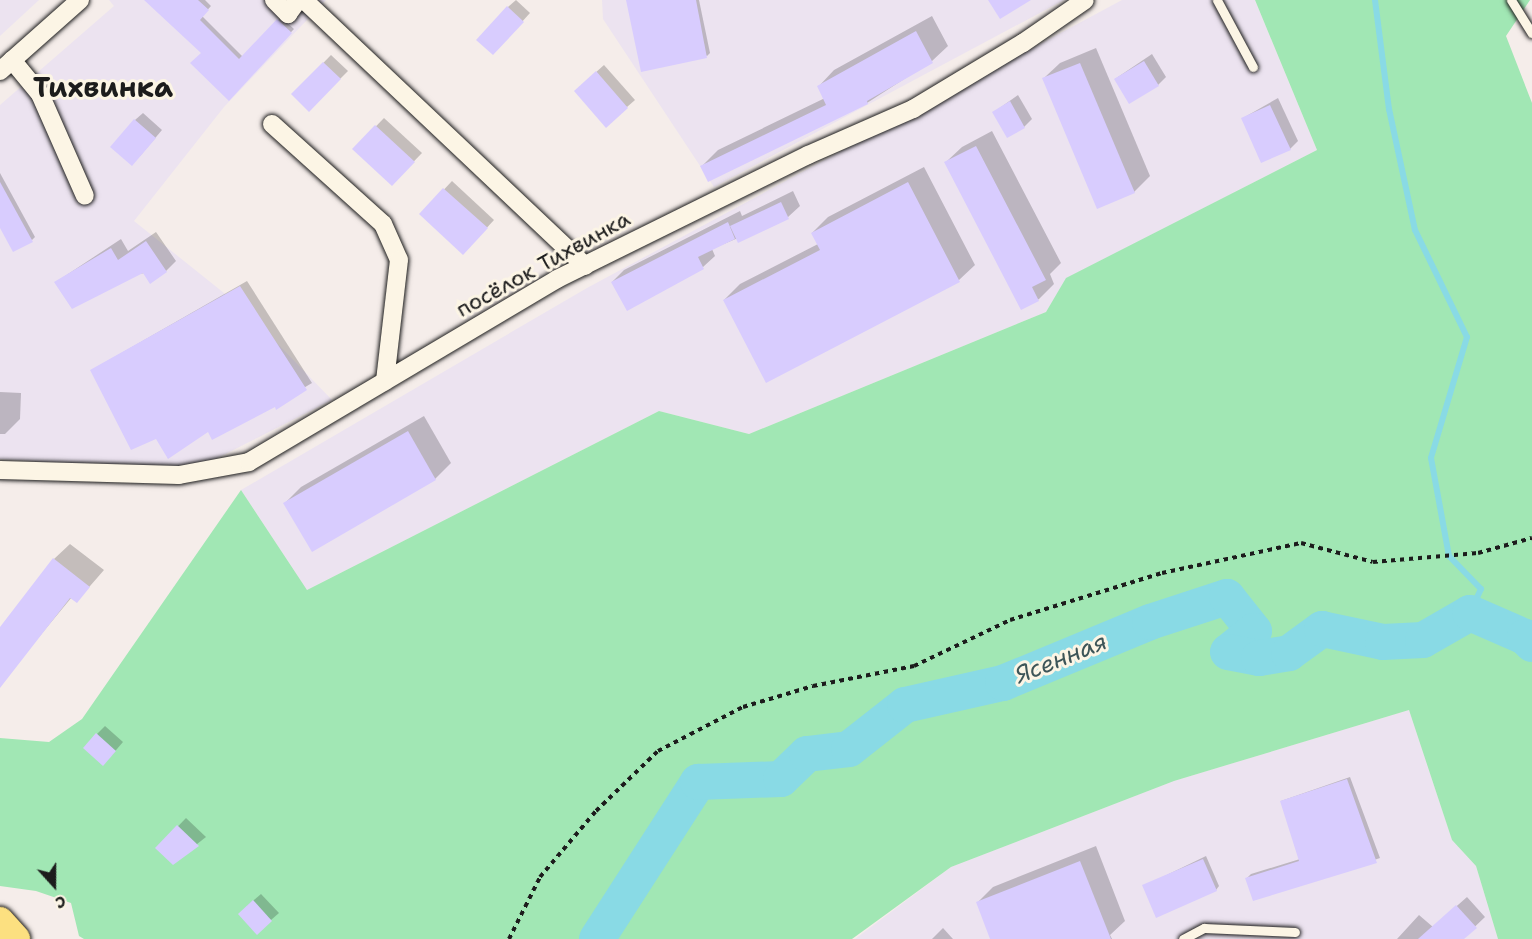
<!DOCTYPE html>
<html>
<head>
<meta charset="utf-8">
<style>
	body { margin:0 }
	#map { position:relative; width:1532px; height:939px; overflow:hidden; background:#f5edea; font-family:"Shantell Sans",sans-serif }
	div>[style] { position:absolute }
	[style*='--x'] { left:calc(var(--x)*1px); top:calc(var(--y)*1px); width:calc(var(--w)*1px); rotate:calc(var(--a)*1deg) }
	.built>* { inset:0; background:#ece3f0 }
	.green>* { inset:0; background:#a1e7b4 }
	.shadow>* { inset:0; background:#0003 }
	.stream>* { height:6px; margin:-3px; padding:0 3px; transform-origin:3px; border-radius:3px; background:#89dae5 }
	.river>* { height:36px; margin:-18px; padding:0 18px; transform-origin:18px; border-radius:18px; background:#89dae5 }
	.building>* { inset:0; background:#d8ccfe }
	.path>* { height:4px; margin-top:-2px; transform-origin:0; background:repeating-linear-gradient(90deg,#1c1c1c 0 4.5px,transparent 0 9px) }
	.roads { filter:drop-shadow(0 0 2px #1c1c1c) drop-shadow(0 0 2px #1c1c1c) }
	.service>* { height:9px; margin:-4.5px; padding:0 4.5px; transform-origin:4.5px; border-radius:4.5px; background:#fcf5e5 }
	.minor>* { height:18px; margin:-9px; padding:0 9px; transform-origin:9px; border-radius:9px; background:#fcf5e5 }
	.primary>* { height:28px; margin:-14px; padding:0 14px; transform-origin:14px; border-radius:14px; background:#fce080 }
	span { translate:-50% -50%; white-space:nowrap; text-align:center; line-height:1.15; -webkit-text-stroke:6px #fcf5e5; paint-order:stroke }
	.street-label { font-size:22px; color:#1c1c1c }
	.water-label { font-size:24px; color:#3d5558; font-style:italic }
	.district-label { font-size:28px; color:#1c1c1c; font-weight:700 }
	.north { position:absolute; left:24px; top:855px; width:60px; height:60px; -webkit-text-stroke:4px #fcf5e5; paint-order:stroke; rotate:159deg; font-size:16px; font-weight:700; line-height:24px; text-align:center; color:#1c1c1c }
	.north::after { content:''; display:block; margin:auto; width:21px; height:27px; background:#1c1c1c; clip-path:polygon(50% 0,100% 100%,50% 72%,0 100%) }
</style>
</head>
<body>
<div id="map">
	<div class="built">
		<i style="clip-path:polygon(0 0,39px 0,0 36px)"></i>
		<i style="clip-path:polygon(109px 0,326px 0,224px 107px,134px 221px,244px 309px,332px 400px,190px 472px,0 459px,0 105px,114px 6px)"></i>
		<i style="clip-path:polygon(602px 0,1064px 0,714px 187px,603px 19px)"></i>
		<i style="clip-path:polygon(1122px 0,1255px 0,1317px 150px,1067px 278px,1046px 312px,749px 434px,659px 411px,307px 590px,241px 490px,587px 288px)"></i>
		<i style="clip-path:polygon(1409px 710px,1452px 840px,1476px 866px,1498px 939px,855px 939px,951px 867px,1174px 781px)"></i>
	</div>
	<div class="green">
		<i style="clip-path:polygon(1255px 0,1530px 0,1506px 36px,1532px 103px,1532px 939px,1498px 939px,1476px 866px,1452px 840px,1409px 710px,1174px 781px,951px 867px,852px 939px,84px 939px,79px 936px,71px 903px,36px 891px,0 886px,0 738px,49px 742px,82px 719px,241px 490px,307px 590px,659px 411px,749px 434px,1046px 312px,1066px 278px,1317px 150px)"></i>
	</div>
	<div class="shadow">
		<i style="clip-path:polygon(154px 0,205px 0,211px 6px,202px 16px,243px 57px,281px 17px,294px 29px,229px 98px,203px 53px)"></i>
		<i style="clip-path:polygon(516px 0,530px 13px,501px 45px,508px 7px)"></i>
		<i style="clip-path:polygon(628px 0,699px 0,710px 53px,707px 56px)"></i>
		<i style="clip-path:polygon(932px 16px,948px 46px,932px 61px,867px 103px,702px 166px,718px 150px,825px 98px,819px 86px,834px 70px)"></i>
		<i style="clip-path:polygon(1096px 48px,1150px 176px,1134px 192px,1044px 78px,1060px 63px)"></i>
		<i style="clip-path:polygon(1152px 54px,1166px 77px,1158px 85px,1115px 79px)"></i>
		<i style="clip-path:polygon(331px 55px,348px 71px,309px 110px,293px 94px)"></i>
		<i style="clip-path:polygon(604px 65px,635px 100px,627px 107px,584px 83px)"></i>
		<i style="clip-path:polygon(1018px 95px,1032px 119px,1024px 127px,994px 112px)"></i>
		<i style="clip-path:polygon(1278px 98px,1298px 141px,1290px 149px,1243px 118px)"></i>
		<i style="clip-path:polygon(143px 113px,162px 130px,140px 156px,135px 120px)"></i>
		<i style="clip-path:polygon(384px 118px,422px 153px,392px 184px,354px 149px)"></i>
		<i style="clip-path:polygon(992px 131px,1061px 263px,1050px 274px,1054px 284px,1039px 299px,1022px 308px,946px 162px,962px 147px)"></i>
		<i style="clip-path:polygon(924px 167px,975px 265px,959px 280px,724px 300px,740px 284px,818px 244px,812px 233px,828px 217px)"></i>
		<i style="clip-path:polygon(0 173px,35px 237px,32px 240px,0 225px)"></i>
		<i style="clip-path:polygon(452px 181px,494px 220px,471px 245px,421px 214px)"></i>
		<i style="clip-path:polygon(793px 191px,800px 206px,788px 217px,712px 249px,715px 256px,703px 267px,612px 282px,624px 270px,740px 211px,742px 216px)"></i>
		<i style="clip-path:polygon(156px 232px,176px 261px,166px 271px,56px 282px,121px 239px,128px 251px)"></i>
		<i style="clip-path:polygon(247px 281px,312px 383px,275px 405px,209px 430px,157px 437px,92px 370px)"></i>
		<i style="clip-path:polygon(0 392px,21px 393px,20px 419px,5px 434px,0 434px)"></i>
		<i style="clip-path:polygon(424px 416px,451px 463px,435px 479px,285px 503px,301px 487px)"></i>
		<i style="clip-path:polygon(70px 544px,104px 570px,77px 601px,72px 597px,0 684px,0 635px,54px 559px)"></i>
		<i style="clip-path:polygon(105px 726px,123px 742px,111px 756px,97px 734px)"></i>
		<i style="clip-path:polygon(1350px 777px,1380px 858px,1254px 900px,1247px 878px,1251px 874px,1300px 859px,1281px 801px)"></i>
		<i style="clip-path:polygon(186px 818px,206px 837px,173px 863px,157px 848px)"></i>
		<i style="clip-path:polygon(1096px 846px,1125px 921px,1110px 935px,1112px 939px,992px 939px,977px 903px,993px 887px)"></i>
		<i style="clip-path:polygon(1206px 856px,1219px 886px,1216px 890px,1144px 886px)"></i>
		<i style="clip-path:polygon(261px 894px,279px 913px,271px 920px,247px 906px)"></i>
		<i style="clip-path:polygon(1467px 897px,1485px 917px,1462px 939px,1397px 939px,1419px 915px,1433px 927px)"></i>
		<i style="clip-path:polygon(943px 928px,953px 939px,932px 939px)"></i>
	</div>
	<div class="stream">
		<i style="--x:1375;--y:0;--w:110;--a:82.7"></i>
		<i style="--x:1389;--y:109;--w:124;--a:77.9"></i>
		<i style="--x:1415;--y:230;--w:119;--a:64.1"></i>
		<i style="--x:1467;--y:337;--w:126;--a:106.6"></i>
		<i style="--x:1431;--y:458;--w:100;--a:79.6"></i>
		<i style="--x:1449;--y:556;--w:46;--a:45.9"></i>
		<i style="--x:1481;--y:589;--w:26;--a:115"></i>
	</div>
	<div class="river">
		<i style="--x:597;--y:939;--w:187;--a:-57.2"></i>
		<i style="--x:698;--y:782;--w:83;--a:-2.1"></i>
		<i style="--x:781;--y:779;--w:36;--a:-44"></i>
		<i style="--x:807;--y:754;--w:42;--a:-6.8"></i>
		<i style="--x:849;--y:749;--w:71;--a:-38.2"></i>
		<i style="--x:905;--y:705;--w:100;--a:-12.7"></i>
		<i style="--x:1003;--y:683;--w:159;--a:-22.5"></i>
		<i style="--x:1150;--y:622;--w:81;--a:-18"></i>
		<i style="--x:1227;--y:597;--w:43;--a:51.5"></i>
		<i style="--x:1254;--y:631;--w:33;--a:141"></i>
		<i style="--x:1228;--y:652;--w:32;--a:11"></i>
		<i style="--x:1259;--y:658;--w:30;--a:-9"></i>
		<i style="--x:1289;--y:653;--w:41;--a:-36"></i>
		<i style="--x:1322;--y:629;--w:62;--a:12"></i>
		<i style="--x:1383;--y:642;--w:40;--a:-2.9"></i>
		<i style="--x:1423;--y:640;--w:54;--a:-29.9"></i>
		<i style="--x:1470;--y:613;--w:60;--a:23.6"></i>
		<i style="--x:1525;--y:637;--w:10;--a:45"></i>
	</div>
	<div class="building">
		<i style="clip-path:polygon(144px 0,198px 0,209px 10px,200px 20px,239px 59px,277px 19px,292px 33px,229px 101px,190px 63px,201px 53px)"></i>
		<i style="clip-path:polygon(626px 0,696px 0,707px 58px,641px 72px)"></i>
		<i style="clip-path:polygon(988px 0,1031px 0,1000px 19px)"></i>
		<i style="clip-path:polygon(507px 6px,524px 22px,493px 55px,476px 40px)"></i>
		<i style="clip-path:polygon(916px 31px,933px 63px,867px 101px,868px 104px,708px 182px,700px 166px,826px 105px,817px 86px)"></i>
		<i style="clip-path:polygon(1144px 61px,1159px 86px,1129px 104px,1114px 79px)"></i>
		<i style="clip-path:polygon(323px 62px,341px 79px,309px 112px,291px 94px)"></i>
		<i style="clip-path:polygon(1080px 63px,1135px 193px,1097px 209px,1042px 78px)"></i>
		<i style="clip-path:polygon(596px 71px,628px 108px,606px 128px,574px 91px)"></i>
		<i style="clip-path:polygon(1010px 101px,1025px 128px,1007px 138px,992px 112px)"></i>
		<i style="clip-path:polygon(1270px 105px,1291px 150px,1261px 163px,1241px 118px)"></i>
		<i style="clip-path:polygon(134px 119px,156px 138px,132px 166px,110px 147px)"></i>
		<i style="clip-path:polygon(375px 125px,415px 162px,392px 186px,352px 149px)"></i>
		<i style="clip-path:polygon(976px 146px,1046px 280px,1032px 287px,1039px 301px,1021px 310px,944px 162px)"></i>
		<i style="clip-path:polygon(0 182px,33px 242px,13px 252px,0 228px)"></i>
		<i style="clip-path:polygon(908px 182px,960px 282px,766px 383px,723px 300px,820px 250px,811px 233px)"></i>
		<i style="clip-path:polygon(443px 188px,488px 228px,463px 255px,419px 214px)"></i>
		<i style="clip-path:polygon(781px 202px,789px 219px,738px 243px,730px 226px)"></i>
		<i style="clip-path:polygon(728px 222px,735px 239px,698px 257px,704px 269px,627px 311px,611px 282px)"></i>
		<i style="clip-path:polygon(146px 241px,167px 272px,150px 284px,143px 273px,72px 309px,54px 282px,111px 248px,118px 260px)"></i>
		<i style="clip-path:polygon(240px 286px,307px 390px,276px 410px,275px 407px,212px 440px,208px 432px,168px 459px,156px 439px,131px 450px,90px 370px)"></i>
		<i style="clip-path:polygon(408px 431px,436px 480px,312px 552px,283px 503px)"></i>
		<i style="clip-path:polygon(53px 558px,90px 587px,77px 603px,70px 598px,0 688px,0 627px)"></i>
		<i style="clip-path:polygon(96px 733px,116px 751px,103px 766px,83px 748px)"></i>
		<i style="clip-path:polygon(1347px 779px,1377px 863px,1253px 901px,1245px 878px,1299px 861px,1280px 801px)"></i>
		<i style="clip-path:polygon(177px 825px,199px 846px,173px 865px,155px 848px)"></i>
		<i style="clip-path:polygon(1203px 859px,1217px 891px,1156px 918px,1142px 885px)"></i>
		<i style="clip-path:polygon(1080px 861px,1111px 939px,990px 939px,976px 902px)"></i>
		<i style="clip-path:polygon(253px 900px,272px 921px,257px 935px,238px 914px)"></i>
		<i style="clip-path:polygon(1456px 905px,1477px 928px,1464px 939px,1418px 939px)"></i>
	</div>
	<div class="path">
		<i style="--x:509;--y:939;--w:69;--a:-63.4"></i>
		<i style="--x:540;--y:877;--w:87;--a:-49.7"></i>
		<i style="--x:596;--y:811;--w:86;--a:-44.1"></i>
		<i style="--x:658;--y:751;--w:96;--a:-27.4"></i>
		<i style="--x:743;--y:707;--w:73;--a:-16.7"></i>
		<i style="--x:813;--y:686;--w:103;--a:-11.2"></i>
		<i style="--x:914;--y:666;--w:106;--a:-25.6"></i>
		<i style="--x:1010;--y:620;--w:159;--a:-17.2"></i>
		<i style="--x:1162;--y:573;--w:142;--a:-12.2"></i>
		<i style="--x:1301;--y:543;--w:74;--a:14.8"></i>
		<i style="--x:1373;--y:562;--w:105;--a:-4.9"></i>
		<i style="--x:1478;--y:553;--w:56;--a:-15.5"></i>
	</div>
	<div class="roads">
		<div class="service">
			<i style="--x:1217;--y:0;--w:76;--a:61.8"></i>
			<i style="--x:1511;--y:0;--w:39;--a:58"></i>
			<i style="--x:1183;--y:939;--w:24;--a:-28"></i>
			<i style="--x:1204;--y:928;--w:91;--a:2.5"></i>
		</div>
		<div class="minor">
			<i style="--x:274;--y:0;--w:20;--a:45"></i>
			<i style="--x:288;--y:14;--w:17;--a:-54"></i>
			<i style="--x:304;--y:0;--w:387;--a:43.4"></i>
			<i style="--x:12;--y:60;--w:44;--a:50.5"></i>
			<i style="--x:40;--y:94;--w:111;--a:66.2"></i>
			<i style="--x:0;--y:71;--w:107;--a:-41.6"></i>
			<i style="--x:272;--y:124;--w:149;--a:42"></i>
			<i style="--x:383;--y:224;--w:39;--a:66"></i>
			<i style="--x:399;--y:260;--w:122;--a:96.6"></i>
			<i style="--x:0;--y:470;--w:179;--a:1.6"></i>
			<i style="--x:179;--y:475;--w:71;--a:-10.5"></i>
			<i style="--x:249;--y:462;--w:358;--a:-30.7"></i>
			<i style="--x:557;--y:279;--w:280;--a:-26.3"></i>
			<i style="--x:808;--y:155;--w:115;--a:-23.7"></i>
			<i style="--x:913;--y:109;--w:128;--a:-31"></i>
			<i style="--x:1023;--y:43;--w:75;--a:-34.7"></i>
		</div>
		<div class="primary">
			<i style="--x:0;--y:921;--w:24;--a:48"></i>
		</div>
	</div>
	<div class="street-label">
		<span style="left:543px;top:264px;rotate:-29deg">посёлок Тихвинка</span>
	</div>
	<div class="water-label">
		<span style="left:1061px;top:659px;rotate:-22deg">Ясенная</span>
	</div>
	<div class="district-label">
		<span style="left:103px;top:87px">Тихвинка</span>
	</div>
	<div class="north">С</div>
</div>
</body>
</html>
